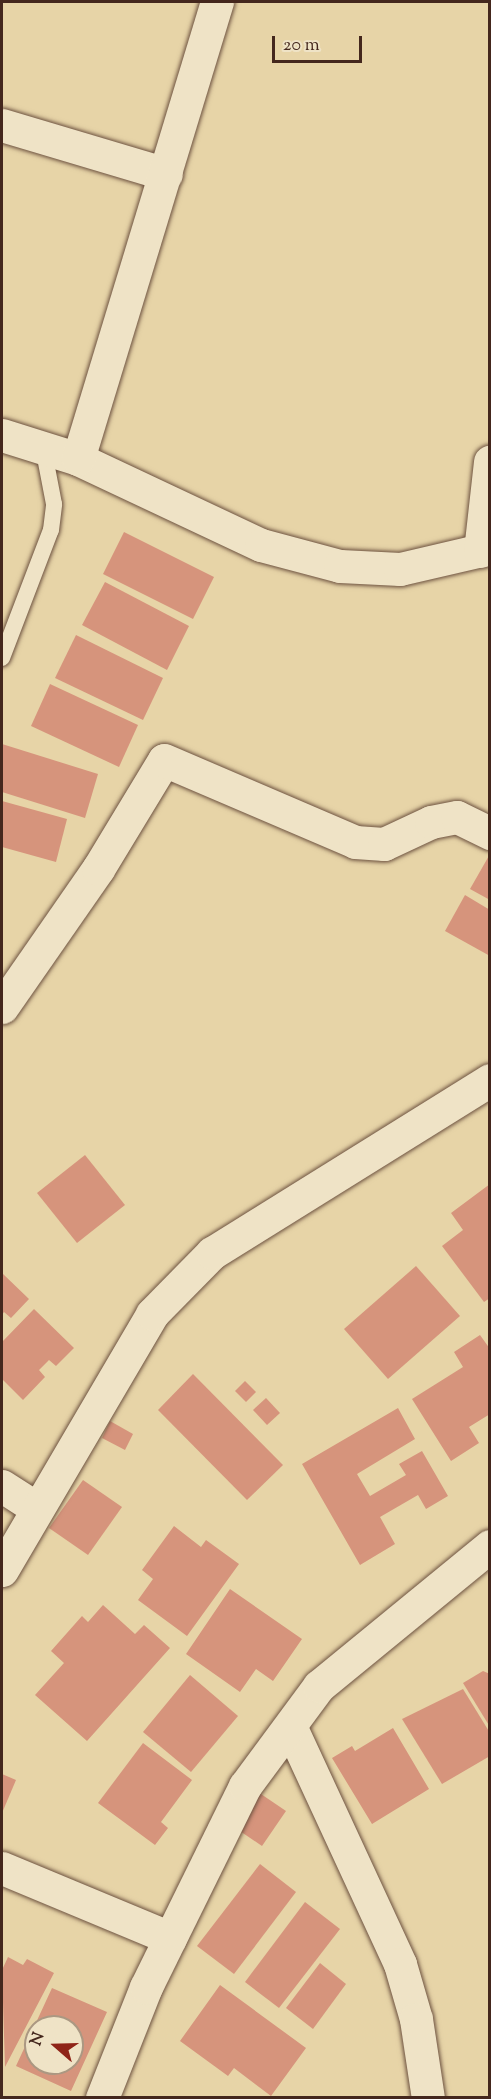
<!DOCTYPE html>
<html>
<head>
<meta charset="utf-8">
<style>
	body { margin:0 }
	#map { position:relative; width:491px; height:2099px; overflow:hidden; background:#e7d4a7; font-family:"Sorts Mill Goudy",serif }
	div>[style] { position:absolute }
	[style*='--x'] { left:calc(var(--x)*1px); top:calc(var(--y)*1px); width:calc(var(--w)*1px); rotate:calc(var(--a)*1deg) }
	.building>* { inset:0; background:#d6947c }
	.roads { filter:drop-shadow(0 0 2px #6d5240) drop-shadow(0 0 2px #6d5240) }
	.service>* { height:16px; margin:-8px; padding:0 8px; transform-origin:8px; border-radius:8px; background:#efe3c6 }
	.minor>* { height:33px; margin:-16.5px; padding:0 16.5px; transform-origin:16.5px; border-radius:16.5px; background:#efe3c6 }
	span { translate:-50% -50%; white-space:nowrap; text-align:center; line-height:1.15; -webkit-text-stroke:4.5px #efe3c6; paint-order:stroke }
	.frame { position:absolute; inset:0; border:3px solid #44271d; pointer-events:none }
	.north { position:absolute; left:24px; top:2015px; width:60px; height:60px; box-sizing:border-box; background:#efe3c6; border:2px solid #ab9882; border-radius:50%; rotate:290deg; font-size:16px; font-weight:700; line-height:24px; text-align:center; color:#44271d }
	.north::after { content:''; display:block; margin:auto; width:21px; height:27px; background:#8f2418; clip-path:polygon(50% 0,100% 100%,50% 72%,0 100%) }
	.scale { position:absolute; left:272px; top:36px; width:90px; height:27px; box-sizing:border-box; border:3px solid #44271d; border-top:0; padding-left:8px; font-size:18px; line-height:21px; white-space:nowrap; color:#44271d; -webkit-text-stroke:4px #efe3c6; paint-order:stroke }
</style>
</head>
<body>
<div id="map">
	<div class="building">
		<i style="clip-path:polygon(124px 532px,214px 577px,193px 619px,103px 574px)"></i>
		<i style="clip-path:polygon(105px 582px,189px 626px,167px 670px,82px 625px)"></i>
		<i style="clip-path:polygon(76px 635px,163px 678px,143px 720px,55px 678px)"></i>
		<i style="clip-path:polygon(50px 684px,138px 725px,119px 767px,31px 726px)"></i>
		<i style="clip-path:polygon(2px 744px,98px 774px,85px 818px,2px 792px)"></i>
		<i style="clip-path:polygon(2px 801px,67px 819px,56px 862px,2px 847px)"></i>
		<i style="clip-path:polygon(490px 854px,490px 900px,470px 889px)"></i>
		<i style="clip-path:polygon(465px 895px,490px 910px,490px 956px,445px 931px)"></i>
		<i style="clip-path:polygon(85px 1155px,125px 1205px,77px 1243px,37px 1193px)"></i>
		<i style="clip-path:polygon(490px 1184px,490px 1298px,484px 1302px,442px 1246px,463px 1230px,451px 1213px)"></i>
		<i style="clip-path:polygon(416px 1266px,460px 1316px,388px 1379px,344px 1329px)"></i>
		<i style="clip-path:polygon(2px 1273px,29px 1299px,11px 1318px,4px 1312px,2px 1315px)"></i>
		<i style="clip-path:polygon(34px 1309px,74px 1348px,56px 1366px,49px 1360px,39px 1370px,45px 1377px,23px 1400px,2px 1379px,2px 1342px)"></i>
		<i style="clip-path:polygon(480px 1335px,490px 1349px,490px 1414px,469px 1427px,479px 1443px,451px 1461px,412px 1399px,463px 1367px,454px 1352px)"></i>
		<i style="clip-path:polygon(193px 1374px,283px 1465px,247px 1500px,158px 1410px)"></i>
		<i style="clip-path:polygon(245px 1381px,256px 1392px,246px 1402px,235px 1391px)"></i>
		<i style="clip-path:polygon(266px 1398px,280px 1413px,267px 1425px,253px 1410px)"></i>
		<i style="clip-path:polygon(398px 1408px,415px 1439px,357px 1474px,370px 1496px,406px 1475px,399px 1464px,422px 1451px,448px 1496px,426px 1509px,418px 1495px,380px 1517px,395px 1544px,360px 1565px,302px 1464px)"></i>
		<i style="clip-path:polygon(110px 1421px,133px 1434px,125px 1450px,102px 1438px)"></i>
		<i style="clip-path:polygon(83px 1480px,122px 1507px,88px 1555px,49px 1528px)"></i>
		<i style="clip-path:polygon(174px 1526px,201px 1547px,206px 1540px,239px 1564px,187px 1636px,138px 1600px,153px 1579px,142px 1570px)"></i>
		<i style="clip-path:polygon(230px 1589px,302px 1639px,273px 1681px,256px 1669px,240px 1692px,186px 1654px)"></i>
		<i style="clip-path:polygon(103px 1605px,135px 1634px,144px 1625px,170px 1648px,87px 1741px,35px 1695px,64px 1663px,51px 1651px,82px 1616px,88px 1622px)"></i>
		<i style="clip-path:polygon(483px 1671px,490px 1674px,490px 1727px,463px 1683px)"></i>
		<i style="clip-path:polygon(190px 1675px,238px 1716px,191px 1772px,143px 1732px)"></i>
		<i style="clip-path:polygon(463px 1689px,490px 1733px,490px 1756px,442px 1784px,402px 1719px)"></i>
		<i style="clip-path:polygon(393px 1728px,429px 1789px,372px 1824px,332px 1758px,352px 1746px,355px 1751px)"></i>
		<i style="clip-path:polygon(143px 1743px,192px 1780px,161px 1822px,168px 1828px,155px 1845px,98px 1803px)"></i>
		<i style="clip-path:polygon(2px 1774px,16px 1780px,2px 1813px)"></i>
		<i style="clip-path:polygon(258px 1792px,286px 1811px,262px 1846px,234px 1827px)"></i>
		<i style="clip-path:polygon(260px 1864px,296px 1892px,234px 1974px,197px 1946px)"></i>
		<i style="clip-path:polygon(305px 1902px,340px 1929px,279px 2008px,245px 1982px)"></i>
		<i style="clip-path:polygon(8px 1957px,23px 1965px,27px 1959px,54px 1973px,5px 2067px,2px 1970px)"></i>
		<i style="clip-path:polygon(320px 1963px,346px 1984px,313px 2029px,286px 2008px)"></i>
		<i style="clip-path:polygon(220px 1985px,306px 2048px,271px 2096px,234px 2068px,228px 2076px,180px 2041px)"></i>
		<i style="clip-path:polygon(evenodd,52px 1988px,107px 2012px,71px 2091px,16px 2066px,52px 1988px,36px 2027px,72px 2027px,72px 2063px,36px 2063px,36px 2027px)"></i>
	</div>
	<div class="roads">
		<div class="service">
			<i style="--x:2;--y:658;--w:137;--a:-69.1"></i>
			<i style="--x:51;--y:530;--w:26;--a:-83"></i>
			<i style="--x:54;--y:504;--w:58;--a:-100.9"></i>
		</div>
		<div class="minor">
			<i style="--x:2;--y:125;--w:171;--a:16.6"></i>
			<i style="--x:2;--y:435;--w:80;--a:17.5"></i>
			<i style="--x:78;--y:459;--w:202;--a:25.2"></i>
			<i style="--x:261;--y:545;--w:82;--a:14.9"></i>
			<i style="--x:340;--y:566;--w:60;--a:2.9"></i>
			<i style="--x:400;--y:569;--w:92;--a:-13.1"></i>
			<i style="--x:78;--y:459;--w:478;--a:-73.1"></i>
			<i style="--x:480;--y:551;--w:90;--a:-83.6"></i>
			<i style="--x:2;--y:1007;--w:168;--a:-55.2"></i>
			<i style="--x:98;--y:869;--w:127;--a:-58.8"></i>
			<i style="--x:164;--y:760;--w:208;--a:23.2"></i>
			<i style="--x:355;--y:842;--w:29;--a:4"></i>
			<i style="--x:384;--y:844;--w:52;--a:-25.1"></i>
			<i style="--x:431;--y:822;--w:26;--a:-11"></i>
			<i style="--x:457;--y:817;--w:37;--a:26"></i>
			<i style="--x:2;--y:1486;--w:40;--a:32.9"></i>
			<i style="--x:2;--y:1570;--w:297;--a:-59.6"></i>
			<i style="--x:152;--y:1314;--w:86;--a:-45.5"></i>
			<i style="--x:212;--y:1253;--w:327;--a:-31.9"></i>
			<i style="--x:291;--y:1728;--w:260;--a:65.2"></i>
			<i style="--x:400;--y:1964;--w:57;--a:73.8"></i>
			<i style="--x:416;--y:2019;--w:80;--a:81.4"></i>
			<i style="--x:2;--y:1868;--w:182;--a:22.6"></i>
			<i style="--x:102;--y:2098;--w:119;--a:-68.4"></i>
			<i style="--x:146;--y:1987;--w:224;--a:-63.8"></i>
			<i style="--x:245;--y:1786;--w:124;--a:-53.5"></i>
			<i style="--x:319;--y:1686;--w:221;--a:-39.3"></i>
		</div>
	</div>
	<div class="frame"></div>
	<div class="north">N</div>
	<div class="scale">20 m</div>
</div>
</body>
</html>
